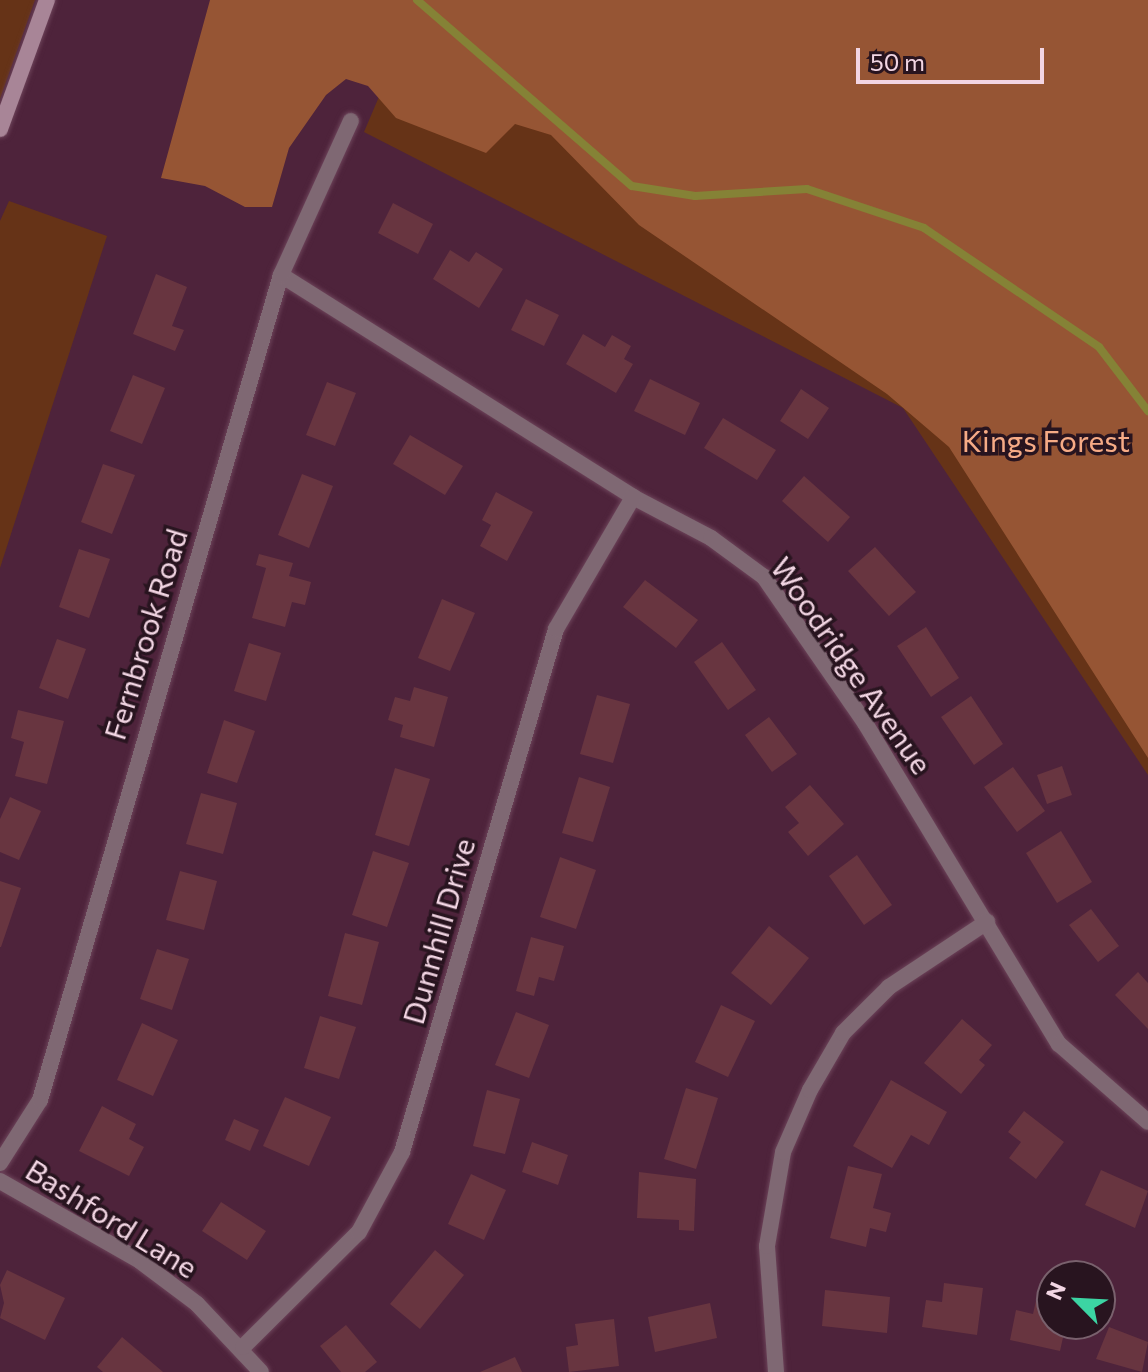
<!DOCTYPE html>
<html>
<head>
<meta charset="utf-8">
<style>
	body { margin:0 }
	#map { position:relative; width:1148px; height:1372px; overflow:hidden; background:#4e233b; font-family:Commissioner,sans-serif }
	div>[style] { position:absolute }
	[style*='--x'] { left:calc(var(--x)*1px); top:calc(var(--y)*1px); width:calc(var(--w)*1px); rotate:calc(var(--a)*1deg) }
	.green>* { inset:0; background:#663317 }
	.forest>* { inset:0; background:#965534 }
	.stream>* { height:8px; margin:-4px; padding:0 4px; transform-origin:4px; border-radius:4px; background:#858236 }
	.building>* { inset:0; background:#683540 }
	.roads { filter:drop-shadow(0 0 2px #6c4359) drop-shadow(0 0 2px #6c4359) }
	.street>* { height:16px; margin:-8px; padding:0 8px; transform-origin:8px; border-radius:8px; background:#7f6873 }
	.secondary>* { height:16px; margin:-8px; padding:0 8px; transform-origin:8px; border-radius:8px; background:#a88597 }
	span { translate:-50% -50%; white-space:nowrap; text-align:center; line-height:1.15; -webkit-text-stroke:7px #28141f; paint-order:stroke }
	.park-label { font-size:30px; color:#f6ab86 }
	.street-label { font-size:30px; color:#f2d5e3 }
	.north { position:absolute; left:1036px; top:1260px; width:80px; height:80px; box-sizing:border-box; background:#28141f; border:2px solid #79616d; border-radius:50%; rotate:294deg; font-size:22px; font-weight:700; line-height:32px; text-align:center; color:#f2d5e3 }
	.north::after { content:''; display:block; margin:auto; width:28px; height:36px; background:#3cd4a3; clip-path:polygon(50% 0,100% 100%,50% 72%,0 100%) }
	.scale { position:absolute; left:856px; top:48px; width:188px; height:36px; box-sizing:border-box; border:4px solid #f2d5e3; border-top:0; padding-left:10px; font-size:24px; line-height:28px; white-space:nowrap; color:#f2d5e3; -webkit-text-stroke:6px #28141f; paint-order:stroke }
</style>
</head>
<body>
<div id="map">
	<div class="green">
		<i style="clip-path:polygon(0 0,35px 0,0 99px)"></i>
		<i style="clip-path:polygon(395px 59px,1148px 401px,1148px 775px,903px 408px,364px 132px)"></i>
		<i style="clip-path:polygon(9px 201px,107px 236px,0 568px,0 221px)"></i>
	</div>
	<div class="forest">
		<i style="clip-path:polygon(210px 0,1148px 0,1148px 758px,949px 447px,887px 394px,639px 225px,551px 135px,515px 124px,486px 153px,396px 118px,368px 86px,346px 79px,326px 95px,289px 148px,272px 207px,245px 207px,205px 186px,161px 178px)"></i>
	</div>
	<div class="stream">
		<i style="--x:417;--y:0;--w:284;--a:40.9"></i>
		<i style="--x:632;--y:186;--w:64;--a:9"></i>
		<i style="--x:695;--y:196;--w:112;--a:-3.6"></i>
		<i style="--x:807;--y:189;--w:123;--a:18.4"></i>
		<i style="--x:924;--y:228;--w:212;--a:34.2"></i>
		<i style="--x:1099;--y:347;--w:81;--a:52.6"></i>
	</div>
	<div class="building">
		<i style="clip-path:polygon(393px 203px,433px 224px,418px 254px,378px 233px)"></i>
		<i style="clip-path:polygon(450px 250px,469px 262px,476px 252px,503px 269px,479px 308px,433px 279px)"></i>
		<i style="clip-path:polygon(156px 274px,187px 287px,172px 326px,184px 330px,175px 351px,133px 334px)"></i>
		<i style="clip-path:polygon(526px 299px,559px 315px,544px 346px,511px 330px)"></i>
		<i style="clip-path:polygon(583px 334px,605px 347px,612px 335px,631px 346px,624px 359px,633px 364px,616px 393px,566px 364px)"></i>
		<i style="clip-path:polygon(133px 375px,165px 388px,142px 444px,110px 431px)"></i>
		<i style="clip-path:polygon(650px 379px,700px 403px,685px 435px,634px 411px)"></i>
		<i style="clip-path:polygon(327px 382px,356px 393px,335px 446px,306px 435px)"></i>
		<i style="clip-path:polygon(801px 389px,829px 408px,808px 439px,780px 421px)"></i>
		<i style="clip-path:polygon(723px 418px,776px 450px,757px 480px,704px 448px)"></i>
		<i style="clip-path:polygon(410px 435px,463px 466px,445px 495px,393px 464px)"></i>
		<i style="clip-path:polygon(103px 464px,135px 475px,112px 534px,81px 522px)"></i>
		<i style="clip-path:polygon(302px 474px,333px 486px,309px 548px,278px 535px)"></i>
		<i style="clip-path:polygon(804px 476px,850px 517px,828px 542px,782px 501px)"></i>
		<i style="clip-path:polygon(496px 492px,533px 512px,507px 561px,480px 546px,491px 525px,482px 520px)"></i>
		<i style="clip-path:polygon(875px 547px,916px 592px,889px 616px,848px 571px)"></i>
		<i style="clip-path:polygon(79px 549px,110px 559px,89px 618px,59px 607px)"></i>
		<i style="clip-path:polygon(259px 554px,293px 563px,289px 576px,311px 582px,305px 605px,292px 602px,285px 627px,252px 618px,266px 568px,256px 565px)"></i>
		<i style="clip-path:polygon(645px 580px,698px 620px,676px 648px,623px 607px)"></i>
		<i style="clip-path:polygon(442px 599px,475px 613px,450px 671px,418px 658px)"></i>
		<i style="clip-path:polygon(926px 627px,959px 678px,931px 697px,897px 646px)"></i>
		<i style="clip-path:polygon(57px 639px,86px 649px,68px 699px,39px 688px)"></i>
		<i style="clip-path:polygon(722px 642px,756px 690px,728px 710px,694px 662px)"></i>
		<i style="clip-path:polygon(249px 643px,281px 653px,266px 701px,234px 691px)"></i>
		<i style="clip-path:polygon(414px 687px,448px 697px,434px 747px,400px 737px,403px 725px,388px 720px,395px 697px,410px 701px)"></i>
		<i style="clip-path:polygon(597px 695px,630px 704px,613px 763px,580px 754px)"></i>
		<i style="clip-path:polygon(971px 696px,1003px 744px,974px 765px,941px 717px)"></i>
		<i style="clip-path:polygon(18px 710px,64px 721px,47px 784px,15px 776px,24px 742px,11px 738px)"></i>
		<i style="clip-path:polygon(769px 717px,797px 754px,772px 772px,745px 735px)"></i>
		<i style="clip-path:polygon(224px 720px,255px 731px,237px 783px,207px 773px)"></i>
		<i style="clip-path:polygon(1062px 766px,1072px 795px,1047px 804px,1037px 775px)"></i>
		<i style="clip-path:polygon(1013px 767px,1045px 811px,1017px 832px,984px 787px)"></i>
		<i style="clip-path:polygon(395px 768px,430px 779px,409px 846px,375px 835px)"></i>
		<i style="clip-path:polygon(579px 777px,610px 787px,593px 842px,562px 833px)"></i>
		<i style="clip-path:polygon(810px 785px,844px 824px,808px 856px,788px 832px,799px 823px,785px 807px)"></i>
		<i style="clip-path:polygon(201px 793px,237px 803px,223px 854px,186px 844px)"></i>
		<i style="clip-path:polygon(10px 797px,41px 811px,19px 860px,0 852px,0 819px)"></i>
		<i style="clip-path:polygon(1061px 831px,1092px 882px,1057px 903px,1026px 853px)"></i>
		<i style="clip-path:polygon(373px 851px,409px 863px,387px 927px,352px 915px)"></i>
		<i style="clip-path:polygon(857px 855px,892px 905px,864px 925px,829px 876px)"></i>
		<i style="clip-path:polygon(560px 857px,596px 870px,576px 929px,540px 917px)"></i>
		<i style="clip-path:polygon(180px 871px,217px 881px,204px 930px,166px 920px)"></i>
		<i style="clip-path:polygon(0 881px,21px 888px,1px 947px,0 947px)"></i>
		<i style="clip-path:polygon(1091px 909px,1119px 946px,1098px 962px,1069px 925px)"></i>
		<i style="clip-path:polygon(769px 926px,809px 958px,771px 1005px,731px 973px)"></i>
		<i style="clip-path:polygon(345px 933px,379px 942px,362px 1005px,328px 996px)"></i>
		<i style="clip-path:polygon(531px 937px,564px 946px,554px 981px,539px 977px,534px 996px,516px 991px)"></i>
		<i style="clip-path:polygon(157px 949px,189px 959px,172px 1010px,140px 999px)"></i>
		<i style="clip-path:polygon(1138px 972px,1148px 983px,1148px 1029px,1115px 995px)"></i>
		<i style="clip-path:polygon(721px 1005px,755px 1021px,728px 1077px,695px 1062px)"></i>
		<i style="clip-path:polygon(516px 1012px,549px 1025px,529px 1078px,495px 1065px)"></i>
		<i style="clip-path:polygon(320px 1016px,356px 1027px,339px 1079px,304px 1068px)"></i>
		<i style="clip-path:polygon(962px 1019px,992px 1045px,979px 1060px,985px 1065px,961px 1094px,924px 1063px)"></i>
		<i style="clip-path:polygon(142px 1023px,178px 1040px,153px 1096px,117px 1080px)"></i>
		<i style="clip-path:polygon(891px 1080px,947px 1112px,929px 1145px,911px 1135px,892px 1168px,853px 1146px)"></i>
		<i style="clip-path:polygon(686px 1088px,718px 1098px,696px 1169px,664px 1159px)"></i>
		<i style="clip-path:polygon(487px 1090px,520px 1099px,505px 1154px,473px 1146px)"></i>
		<i style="clip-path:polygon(285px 1097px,331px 1117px,309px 1166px,263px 1146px)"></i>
		<i style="clip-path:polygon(102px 1106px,136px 1124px,129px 1139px,144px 1147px,129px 1176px,79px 1151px)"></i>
		<i style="clip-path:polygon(1024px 1111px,1064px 1142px,1036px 1179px,1009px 1158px,1021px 1142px,1008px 1132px)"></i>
		<i style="clip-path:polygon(234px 1119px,259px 1130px,250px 1151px,225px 1140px)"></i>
		<i style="clip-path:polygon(532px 1142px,568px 1155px,558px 1185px,522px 1172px)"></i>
		<i style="clip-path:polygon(848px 1166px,882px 1174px,873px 1208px,891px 1213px,886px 1232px,870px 1228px,866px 1247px,830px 1238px)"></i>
		<i style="clip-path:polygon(1101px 1170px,1148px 1191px,1135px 1228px,1085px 1205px)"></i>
		<i style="clip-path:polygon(639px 1172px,696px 1179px,694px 1231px,679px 1230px,679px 1220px,637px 1218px)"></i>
		<i style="clip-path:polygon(471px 1174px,506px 1190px,484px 1240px,448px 1224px)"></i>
		<i style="clip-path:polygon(221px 1202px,266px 1231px,247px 1260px,202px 1231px)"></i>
		<i style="clip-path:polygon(435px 1250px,464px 1275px,420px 1329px,390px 1304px)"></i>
		<i style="clip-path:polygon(7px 1270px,65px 1298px,45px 1340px,0 1318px,4px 1303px,0 1285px)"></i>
		<i style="clip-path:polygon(944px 1283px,983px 1288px,977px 1335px,922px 1327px,926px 1300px,942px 1302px)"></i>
		<i style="clip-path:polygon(825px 1290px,890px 1297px,887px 1333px,822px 1326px)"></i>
		<i style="clip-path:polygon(1037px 1296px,1052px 1299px,1052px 1324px,1066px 1324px,1060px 1351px,1010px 1340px,1016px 1310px,1033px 1314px)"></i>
		<i style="clip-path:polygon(710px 1303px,717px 1338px,655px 1352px,648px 1317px)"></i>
		<i style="clip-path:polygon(614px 1319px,619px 1366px,569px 1372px,566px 1347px,578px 1345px,575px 1324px)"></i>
		<i style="clip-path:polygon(346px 1325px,377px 1362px,365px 1372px,341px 1372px,320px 1346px)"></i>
		<i style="clip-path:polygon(1109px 1327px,1148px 1342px,1142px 1372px,1096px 1359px)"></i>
		<i style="clip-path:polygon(122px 1337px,163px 1372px,103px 1372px,97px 1367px)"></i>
		<i style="clip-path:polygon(515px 1357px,522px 1372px,480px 1372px)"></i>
	</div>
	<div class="roads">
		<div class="street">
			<i style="--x:281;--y:275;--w:416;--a:32.2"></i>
			<i style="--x:633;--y:497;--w:88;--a:27.7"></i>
			<i style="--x:711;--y:538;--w:66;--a:36.3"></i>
			<i style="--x:764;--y:577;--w:178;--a:55.3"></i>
			<i style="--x:865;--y:723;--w:375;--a:58.9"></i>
			<i style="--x:1059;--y:1044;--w:118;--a:41.2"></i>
			<i style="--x:0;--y:1163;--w:75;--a:-57.6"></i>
			<i style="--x:40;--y:1100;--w:859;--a:-73.72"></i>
			<i style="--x:281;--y:275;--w:169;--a:-65.6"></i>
			<i style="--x:0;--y:1181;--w:161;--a:29.7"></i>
			<i style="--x:140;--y:1261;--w:71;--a:37"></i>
			<i style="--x:197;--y:1304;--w:93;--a:46.7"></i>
			<i style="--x:243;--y:1347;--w:163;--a:-44.8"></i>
			<i style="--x:359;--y:1232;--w:91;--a:-61.7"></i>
			<i style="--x:402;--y:1152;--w:545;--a:-73.59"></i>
			<i style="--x:556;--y:629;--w:153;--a:-59.7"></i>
			<i style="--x:776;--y:1372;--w:126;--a:-94.1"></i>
			<i style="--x:767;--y:1246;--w:95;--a:-80.3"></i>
			<i style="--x:783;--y:1152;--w:68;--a:-66.5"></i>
			<i style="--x:810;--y:1090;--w:66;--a:-59.9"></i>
			<i style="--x:843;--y:1033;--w:65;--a:-45"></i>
			<i style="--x:889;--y:987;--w:118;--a:-33.6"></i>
		</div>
		<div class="secondary">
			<i style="--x:0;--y:129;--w:137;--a:-70"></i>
		</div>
	</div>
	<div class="park-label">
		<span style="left:1046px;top:440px">Kings Forest</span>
	</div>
	<div class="street-label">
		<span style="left:145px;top:634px;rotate:-73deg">Fernbrook Road</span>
		<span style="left:852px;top:665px;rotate:55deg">Woodridge Avenue</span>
		<span style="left:438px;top:931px;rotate:-74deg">Dunnhill Drive</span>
		<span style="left:112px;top:1218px;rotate:32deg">Bashford Lane</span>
	</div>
	<div class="north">N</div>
	<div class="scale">50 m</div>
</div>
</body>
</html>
